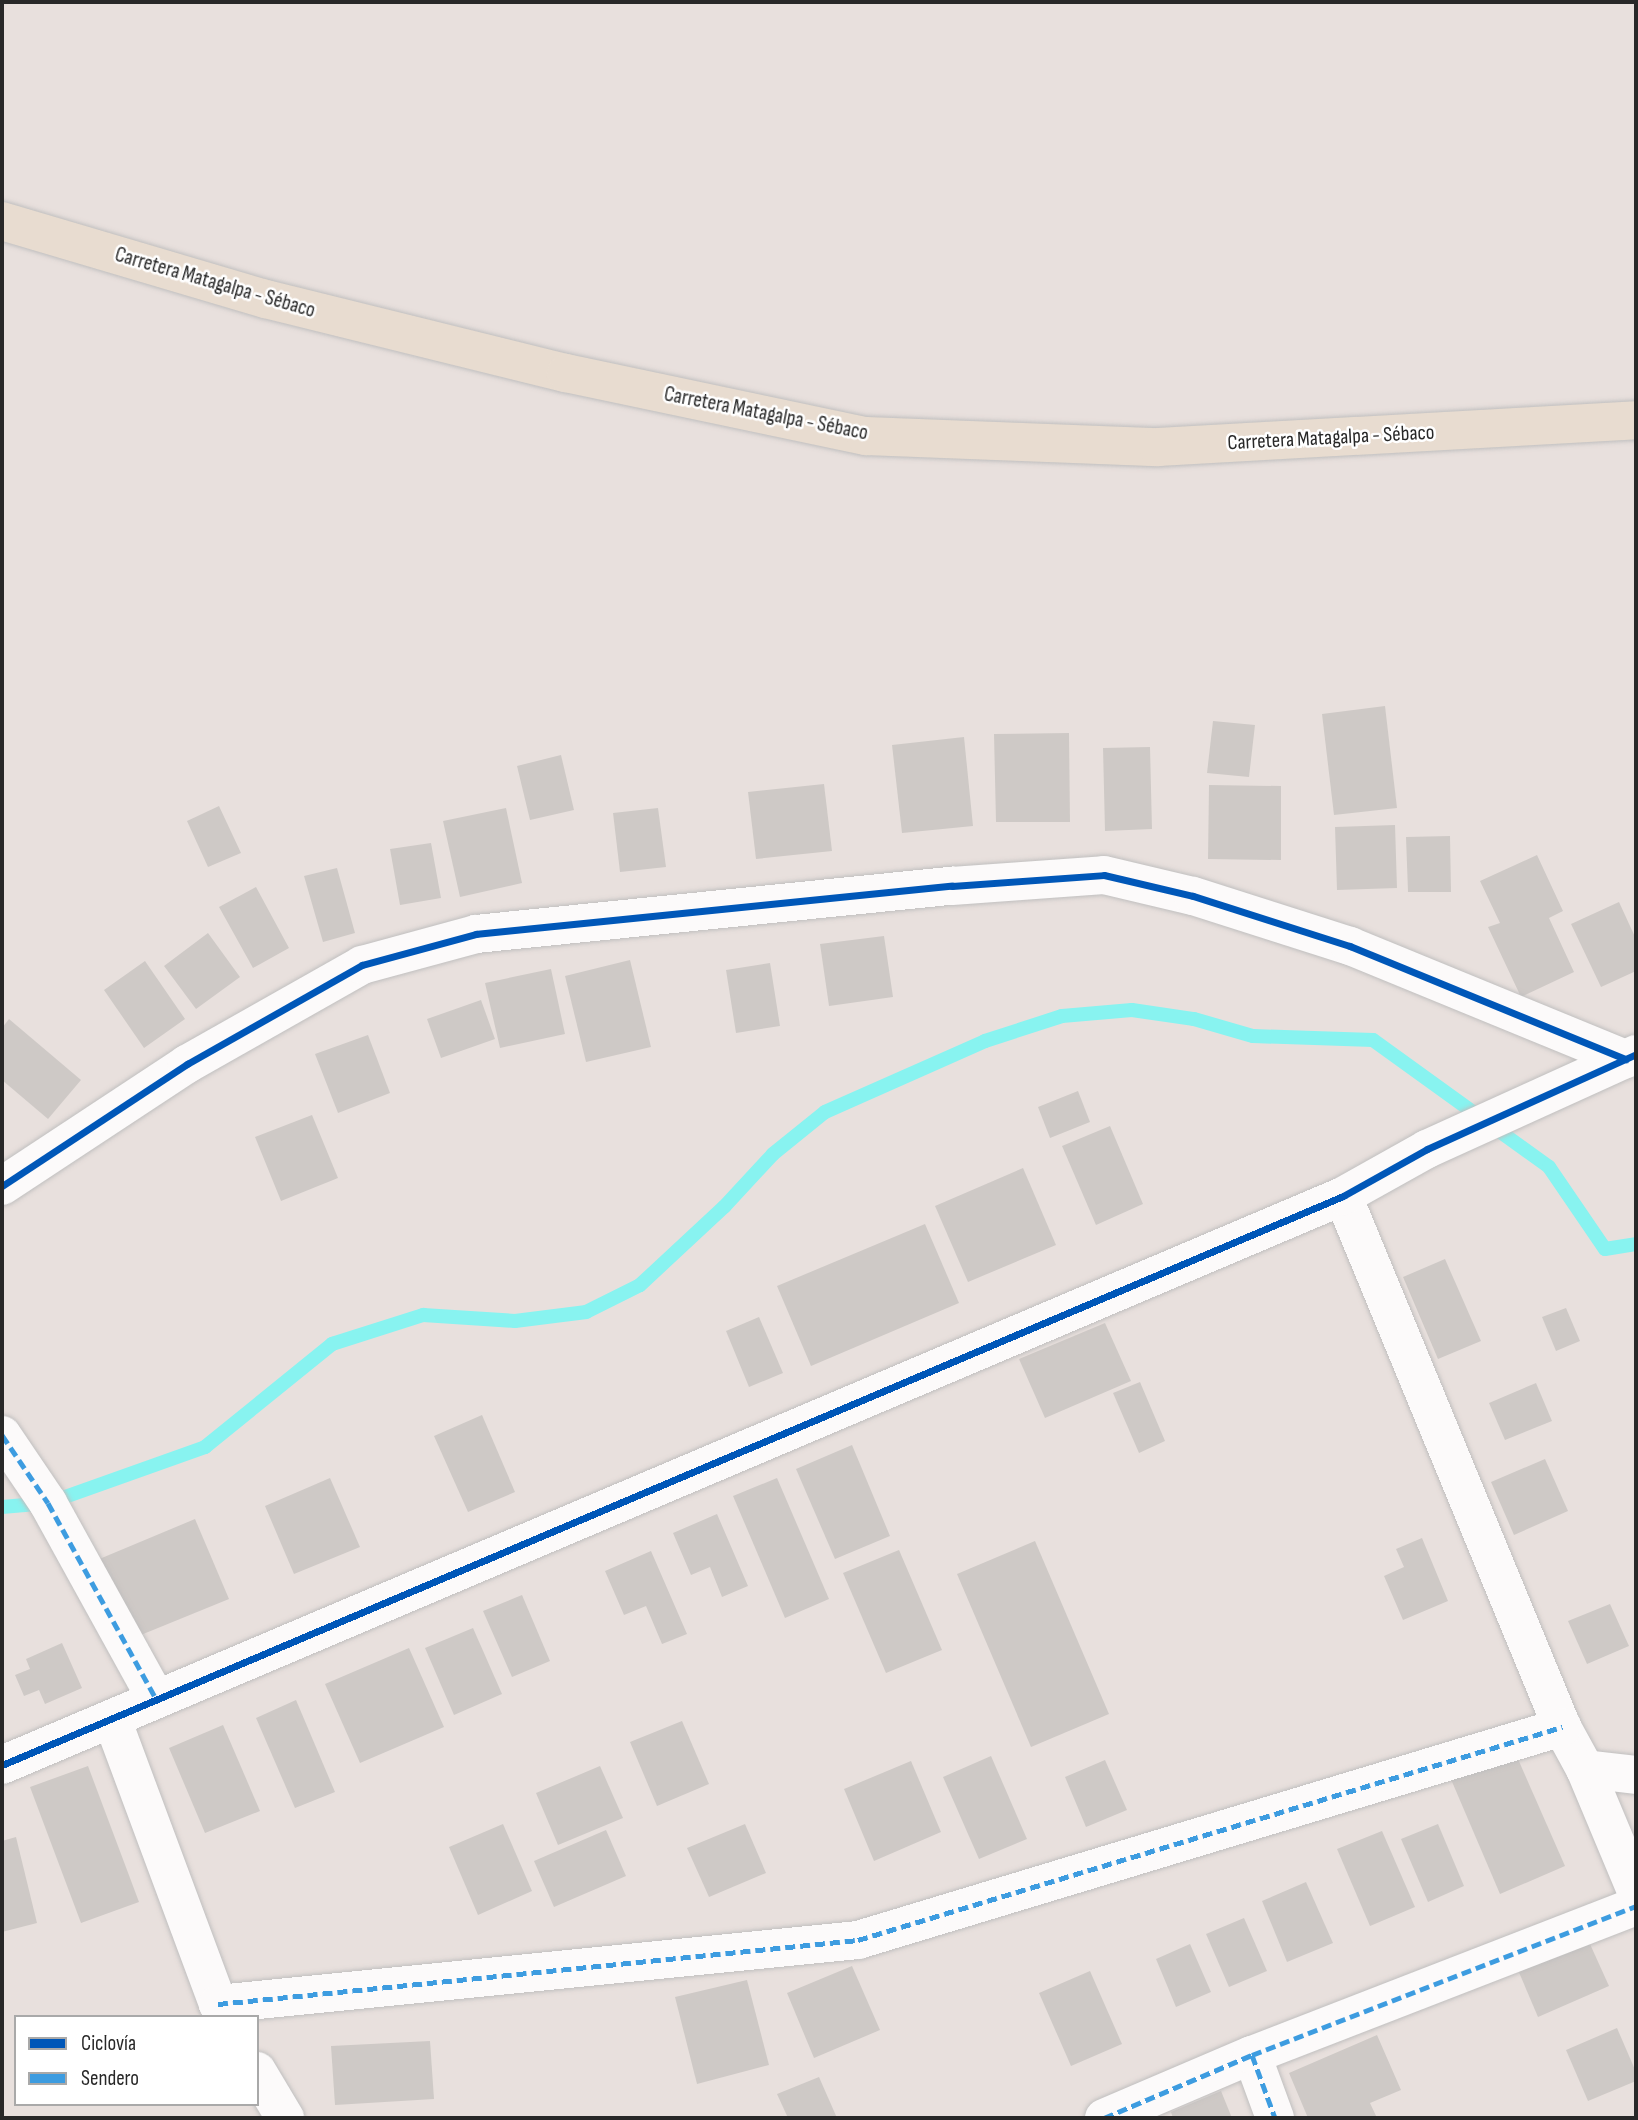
<!DOCTYPE html>
<html>
<head>
<meta charset="utf-8">
<style>
	body { margin:0 }
	#map { position:relative; width:1638px; height:2120px; overflow:hidden; background:#e8e0dd; font-family:"Sofia Sans Condensed",sans-serif }
	div>[style] { position:absolute }
	[style*='--x'] { left:calc(var(--x)*1px); top:calc(var(--y)*1px); width:calc(var(--w)*1px); rotate:calc(var(--a)*1deg) }
	.stream>* { height:14px; margin:-7px; padding:0 7px; transform-origin:7px; border-radius:7px; background:#88f3f0 }
	.building>* { inset:0; background:#cec9c6 }
	.roads { filter:drop-shadow(0 0 2px #c0bfbf) drop-shadow(0 0 2px #c0bfbf) }
	.minor>* { height:38px; margin:-19px; padding:0 19px; transform-origin:19px; border-radius:19px; background:#fcfafa }
	.major>* { height:38px; margin:-19px; padding:0 19px; transform-origin:19px; border-radius:19px; background:#e8dcd0 }
	.quiet>* { height:5px; margin-top:-2.5px; transform-origin:0; background:repeating-linear-gradient(90deg,#3d9ce0 0 10px,transparent 0 15px) }
	.cycleway>* { height:7px; margin:-3.5px; padding:0 3.5px; transform-origin:3.5px; border-radius:3.5px; background:#0057b8 }
	span { translate:-50% -50%; white-space:nowrap; text-align:center; line-height:1.15; -webkit-text-stroke:5px #fff; paint-order:stroke }
	.street-label { font-size:21px; color:#282828 }
	.frame { position:absolute; inset:0; border:4px solid #282828; pointer-events:none }
	.legend { position:absolute; left:14px; top:2015px; width:245px; height:91px; box-sizing:border-box; background:#fff; border:2px solid #a9a9a9; margin:0; padding:9px 12px; list-style:none; font-size:21px; color:#282828 }
	.legend li { display:flex; align-items:center; gap:14px; height:35px }
	.legend b { width:35px; border:2px solid #a9a9a9 }
</style>
</head>
<body>
<div id="map">
	<div class="stream">
		<i style="--x:2;--y:1507;--w:46;--a:-5"></i>
		<i style="--x:48;--y:1503;--w:167;--a:-19.6"></i>
		<i style="--x:205;--y:1447;--w:164;--a:-39"></i>
		<i style="--x:332;--y:1344;--w:96;--a:-17.7"></i>
		<i style="--x:423;--y:1315;--w:92;--a:3.7"></i>
		<i style="--x:515;--y:1321;--w:72;--a:-7.2"></i>
		<i style="--x:586;--y:1312;--w:60;--a:-26.6"></i>
		<i style="--x:640;--y:1285;--w:115;--a:-42.9"></i>
		<i style="--x:724;--y:1207;--w:72;--a:-47.2"></i>
		<i style="--x:773;--y:1154;--w:67;--a:-38.9"></i>
		<i style="--x:825;--y:1112;--w:175;--a:-23.9"></i>
		<i style="--x:985;--y:1041;--w:81;--a:-18"></i>
		<i style="--x:1062;--y:1016;--w:70;--a:-4.9"></i>
		<i style="--x:1132;--y:1010;--w:63;--a:8.3"></i>
		<i style="--x:1194;--y:1019;--w:61;--a:16.1"></i>
		<i style="--x:1253;--y:1036;--w:120;--a:1.9"></i>
		<i style="--x:1373;--y:1040;--w:217;--a:35.8"></i>
		<i style="--x:1549;--y:1167;--w:99;--a:55.7"></i>
		<i style="--x:1605;--y:1249;--w:31;--a:-9"></i>
	</div>
	<div class="building">
		<i style="clip-path:polygon(1385px 706px,1397px 808px,1334px 815px,1322px 714px)"></i>
		<i style="clip-path:polygon(1213px 721px,1255px 725px,1249px 777px,1207px 773px)"></i>
		<i style="clip-path:polygon(1069px 733px,1070px 822px,996px 822px,994px 734px)"></i>
		<i style="clip-path:polygon(964px 737px,973px 826px,902px 833px,892px 745px)"></i>
		<i style="clip-path:polygon(1150px 747px,1152px 829px,1105px 831px,1103px 748px)"></i>
		<i style="clip-path:polygon(561px 755px,574px 810px,530px 820px,517px 766px)"></i>
		<i style="clip-path:polygon(824px 784px,832px 851px,756px 859px,748px 792px)"></i>
		<i style="clip-path:polygon(1209px 785px,1281px 786px,1281px 860px,1208px 859px)"></i>
		<i style="clip-path:polygon(219px 806px,241px 853px,208px 867px,187px 821px)"></i>
		<i style="clip-path:polygon(506px 808px,522px 883px,460px 897px,443px 821px)"></i>
		<i style="clip-path:polygon(658px 808px,666px 867px,620px 872px,613px 813px)"></i>
		<i style="clip-path:polygon(1395px 825px,1397px 888px,1337px 890px,1335px 827px)"></i>
		<i style="clip-path:polygon(1450px 836px,1451px 892px,1408px 892px,1406px 837px)"></i>
		<i style="clip-path:polygon(431px 843px,441px 898px,400px 905px,390px 849px)"></i>
		<i style="clip-path:polygon(1537px 855px,1563px 911px,1549px 918px,1574px 972px,1521px 997px,1488px 927px,1500px 923px,1480px 881px)"></i>
		<i style="clip-path:polygon(337px 868px,355px 933px,323px 942px,304px 876px)"></i>
		<i style="clip-path:polygon(256px 887px,289px 948px,253px 968px,219px 907px)"></i>
		<i style="clip-path:polygon(1619px 902px,1636px 939px,1636px 971px,1601px 987px,1571px 924px)"></i>
		<i style="clip-path:polygon(208px 933px,240px 977px,196px 1009px,164px 966px)"></i>
		<i style="clip-path:polygon(884px 936px,893px 997px,829px 1006px,820px 944px)"></i>
		<i style="clip-path:polygon(630px 960px,651px 1047px,586px 1062px,565px 976px)"></i>
		<i style="clip-path:polygon(145px 961px,185px 1019px,144px 1048px,104px 990px)"></i>
		<i style="clip-path:polygon(770px 963px,780px 1026px,736px 1033px,726px 970px)"></i>
		<i style="clip-path:polygon(551px 969px,565px 1034px,500px 1048px,485px 983px)"></i>
		<i style="clip-path:polygon(481px 1000px,495px 1039px,441px 1058px,427px 1019px)"></i>
		<i style="clip-path:polygon(9px 1019px,81px 1080px,48px 1119px,2px 1080px,2px 1028px)"></i>
		<i style="clip-path:polygon(368px 1035px,390px 1093px,338px 1113px,315px 1054px)"></i>
		<i style="clip-path:polygon(1078px 1091px,1090px 1122px,1050px 1138px,1038px 1107px)"></i>
		<i style="clip-path:polygon(312px 1115px,338px 1178px,281px 1201px,255px 1137px)"></i>
		<i style="clip-path:polygon(1110px 1126px,1143px 1204px,1096px 1225px,1062px 1146px)"></i>
		<i style="clip-path:polygon(1023px 1168px,1056px 1245px,968px 1282px,935px 1206px)"></i>
		<i style="clip-path:polygon(925px 1224px,959px 1303px,811px 1366px,777px 1286px)"></i>
		<i style="clip-path:polygon(1445px 1259px,1481px 1341px,1438px 1359px,1403px 1277px)"></i>
		<i style="clip-path:polygon(1566px 1308px,1580px 1341px,1556px 1351px,1542px 1317px)"></i>
		<i style="clip-path:polygon(759px 1317px,783px 1373px,749px 1387px,726px 1331px)"></i>
		<i style="clip-path:polygon(1105px 1323px,1131px 1381px,1045px 1418px,1019px 1359px)"></i>
		<i style="clip-path:polygon(1140px 1382px,1165px 1441px,1139px 1453px,1113px 1393px)"></i>
		<i style="clip-path:polygon(1536px 1383px,1552px 1421px,1505px 1440px,1489px 1403px)"></i>
		<i style="clip-path:polygon(482px 1415px,515px 1492px,468px 1512px,434px 1436px)"></i>
		<i style="clip-path:polygon(852px 1445px,890px 1536px,835px 1559px,796px 1469px)"></i>
		<i style="clip-path:polygon(1545px 1459px,1568px 1511px,1514px 1535px,1491px 1482px)"></i>
		<i style="clip-path:polygon(330px 1478px,360px 1547px,294px 1574px,265px 1506px)"></i>
		<i style="clip-path:polygon(777px 1478px,829px 1599px,785px 1618px,733px 1496px)"></i>
		<i style="clip-path:polygon(717px 1514px,748px 1586px,722px 1597px,710px 1567px,691px 1575px,673px 1533px)"></i>
		<i style="clip-path:polygon(195px 1519px,229px 1599px,131px 1639px,97px 1560px)"></i>
		<i style="clip-path:polygon(1422px 1538px,1448px 1601px,1403px 1620px,1384px 1576px,1404px 1567px,1396px 1549px)"></i>
		<i style="clip-path:polygon(1035px 1541px,1109px 1714px,1031px 1747px,957px 1574px)"></i>
		<i style="clip-path:polygon(899px 1550px,942px 1650px,886px 1673px,843px 1573px)"></i>
		<i style="clip-path:polygon(651px 1551px,687px 1634px,662px 1644px,646px 1606px,624px 1615px,605px 1571px)"></i>
		<i style="clip-path:polygon(522px 1595px,550px 1661px,512px 1677px,483px 1611px)"></i>
		<i style="clip-path:polygon(1610px 1604px,1629px 1646px,1587px 1664px,1568px 1621px)"></i>
		<i style="clip-path:polygon(473px 1628px,502px 1694px,454px 1715px,425px 1648px)"></i>
		<i style="clip-path:polygon(62px 1643px,82px 1688px,45px 1704px,39px 1690px,24px 1696px,15px 1675px,30px 1669px,26px 1659px)"></i>
		<i style="clip-path:polygon(409px 1648px,444px 1727px,360px 1763px,325px 1684px)"></i>
		<i style="clip-path:polygon(296px 1700px,335px 1792px,295px 1808px,256px 1718px)"></i>
		<i style="clip-path:polygon(682px 1721px,709px 1784px,657px 1806px,630px 1742px)"></i>
		<i style="clip-path:polygon(223px 1725px,260px 1811px,205px 1833px,169px 1748px)"></i>
		<i style="clip-path:polygon(1514px 1750px,1565px 1866px,1500px 1894px,1450px 1777px)"></i>
		<i style="clip-path:polygon(991px 1756px,1027px 1839px,979px 1859px,943px 1777px)"></i>
		<i style="clip-path:polygon(1105px 1760px,1127px 1810px,1086px 1827px,1065px 1777px)"></i>
		<i style="clip-path:polygon(911px 1761px,941px 1832px,874px 1861px,844px 1789px)"></i>
		<i style="clip-path:polygon(88px 1766px,139px 1902px,81px 1923px,30px 1787px)"></i>
		<i style="clip-path:polygon(600px 1766px,623px 1818px,558px 1845px,536px 1793px)"></i>
		<i style="clip-path:polygon(503px 1824px,532px 1891px,478px 1915px,449px 1847px)"></i>
		<i style="clip-path:polygon(745px 1824px,766px 1873px,709px 1897px,687px 1848px)"></i>
		<i style="clip-path:polygon(1438px 1824px,1464px 1886px,1428px 1902px,1401px 1839px)"></i>
		<i style="clip-path:polygon(606px 1830px,626px 1876px,554px 1907px,534px 1861px)"></i>
		<i style="clip-path:polygon(1382px 1831px,1415px 1907px,1370px 1926px,1337px 1849px)"></i>
		<i style="clip-path:polygon(16px 1837px,37px 1923px,2px 1932px,2px 1841px)"></i>
		<i style="clip-path:polygon(1306px 1882px,1333px 1943px,1287px 1962px,1262px 1901px)"></i>
		<i style="clip-path:polygon(1244px 1918px,1267px 1971px,1229px 1987px,1206px 1934px)"></i>
		<i style="clip-path:polygon(1585px 1933px,1609px 1986px,1538px 2017px,1515px 1963px)"></i>
		<i style="clip-path:polygon(1190px 1944px,1211px 1992px,1176px 2007px,1156px 1959px)"></i>
		<i style="clip-path:polygon(852px 1966px,880px 2030px,814px 2058px,787px 1993px)"></i>
		<i style="clip-path:polygon(1090px 1971px,1122px 2044px,1071px 2066px,1039px 1993px)"></i>
		<i style="clip-path:polygon(747px 1980px,769px 2065px,697px 2084px,675px 1997px)"></i>
		<i style="clip-path:polygon(1617px 2028px,1636px 2072px,1636px 2081px,1588px 2101px,1566px 2050px)"></i>
		<i style="clip-path:polygon(1377px 2035px,1401px 2090px,1370px 2103px,1377px 2118px,1308px 2118px,1289px 2073px)"></i>
		<i style="clip-path:polygon(430px 2041px,434px 2099px,335px 2105px,331px 2046px)"></i>
		<i style="clip-path:polygon(819px 2077px,837px 2118px,788px 2118px,777px 2094px)"></i>
		<i style="clip-path:polygon(1221px 2091px,1232px 2118px,1173px 2118px,1171px 2112px)"></i>
	</div>
	<div class="roads">
		<div class="minor">
			<i style="--x:2;--y:1186;--w:222;--a:-33.4"></i>
			<i style="--x:187;--y:1064;--w:201;--a:-29.5"></i>
			<i style="--x:362;--y:965;--w:118;--a:-15.2"></i>
			<i style="--x:476;--y:934;--w:478;--a:-5.8"></i>
			<i style="--x:952;--y:886;--w:152;--a:-4.1"></i>
			<i style="--x:1104;--y:875;--w:91;--a:13.3"></i>
			<i style="--x:1193;--y:896;--w:165;--a:17.7"></i>
			<i style="--x:1350;--y:946;--w:298;--a:22.3"></i>
			<i style="--x:1343;--y:1196;--w:574;--a:67.59"></i>
			<i style="--x:1562;--y:1727;--w:48;--a:61.3"></i>
			<i style="--x:1585;--y:1769;--w:132;--a:67.3"></i>
			<i style="--x:2;--y:1435;--w:82;--a:55.9"></i>
			<i style="--x:48;--y:1503;--w:224;--a:61.1"></i>
			<i style="--x:112;--y:1719;--w:304;--a:69.6"></i>
			<i style="--x:218;--y:2004;--w:15;--a:62"></i>
			<i style="--x:2;--y:1765;--w:1457;--a:-22.99"></i>
			<i style="--x:1343;--y:1196;--w:96;--a:-29.2"></i>
			<i style="--x:1427;--y:1149;--w:230;--a:-24.4"></i>
			<i style="--x:1585;--y:1769;--w:51;--a:6.7"></i>
			<i style="--x:218;--y:2004;--w:643;--a:-5.71"></i>
			<i style="--x:858;--y:1940;--w:736;--a:-16.83"></i>
			<i style="--x:1252;--y:2055;--w:67;--a:69.9"></i>
			<i style="--x:257;--y:2071;--w:55;--a:59.2"></i>
			<i style="--x:1104;--y:2118;--w:161;--a:-23.1"></i>
			<i style="--x:1252;--y:2055;--w:412;--a:-21.2"></i>
		</div>
		<div class="major">
			<i style="--x:2;--y:221;--w:275;--a:16.5"></i>
			<i style="--x:266;--y:299;--w:309;--a:13.9"></i>
			<i style="--x:566;--y:373;--w:307;--a:11.9"></i>
			<i style="--x:866;--y:436;--w:292;--a:2.2"></i>
			<i style="--x:1158;--y:447;--w:479;--a:-3.2"></i>
		</div>
	</div>
	<div class="quiet">
		<i style="--x:2;--y:1435;--w:82;--a:55.9"></i>
		<i style="--x:48;--y:1503;--w:224;--a:61.1"></i>
		<i style="--x:218;--y:2004;--w:643;--a:-5.71"></i>
		<i style="--x:858;--y:1940;--w:736;--a:-16.83"></i>
		<i style="--x:1252;--y:2055;--w:67;--a:69.9"></i>
		<i style="--x:1104;--y:2118;--w:161;--a:-23.1"></i>
		<i style="--x:1252;--y:2055;--w:412;--a:-21.2"></i>
	</div>
	<div class="cycleway">
		<i style="--x:2;--y:1186;--w:222;--a:-33.4"></i>
		<i style="--x:187;--y:1064;--w:201;--a:-29.5"></i>
		<i style="--x:362;--y:965;--w:118;--a:-15.2"></i>
		<i style="--x:476;--y:934;--w:478;--a:-5.8"></i>
		<i style="--x:952;--y:886;--w:152;--a:-4.1"></i>
		<i style="--x:1104;--y:875;--w:91;--a:13.3"></i>
		<i style="--x:1193;--y:896;--w:165;--a:17.7"></i>
		<i style="--x:1350;--y:946;--w:298;--a:22.3"></i>
		<i style="--x:2;--y:1765;--w:1457;--a:-22.99"></i>
		<i style="--x:1343;--y:1196;--w:96;--a:-29.2"></i>
		<i style="--x:1427;--y:1149;--w:230;--a:-24.4"></i>
	</div>
	<div class="street-label">
		<span style="left:215px;top:283px;rotate:16deg">Carretera Matagalpa - Sébaco</span>
		<span style="left:766px;top:414px;rotate:11deg">Carretera Matagalpa - Sébaco</span>
		<span style="left:1331px;top:438px;rotate:-3deg">Carretera Matagalpa - Sébaco</span>
	</div>
	<div class="frame"></div>
	<ul class="legend">
	<li><b style="height:9px;background:#0057b8"></b>Ciclovía</li>
	<li><b style="height:9px;background:#3d9ce0"></b>Sendero</li>
	</ul>
</div>
</body>
</html>
